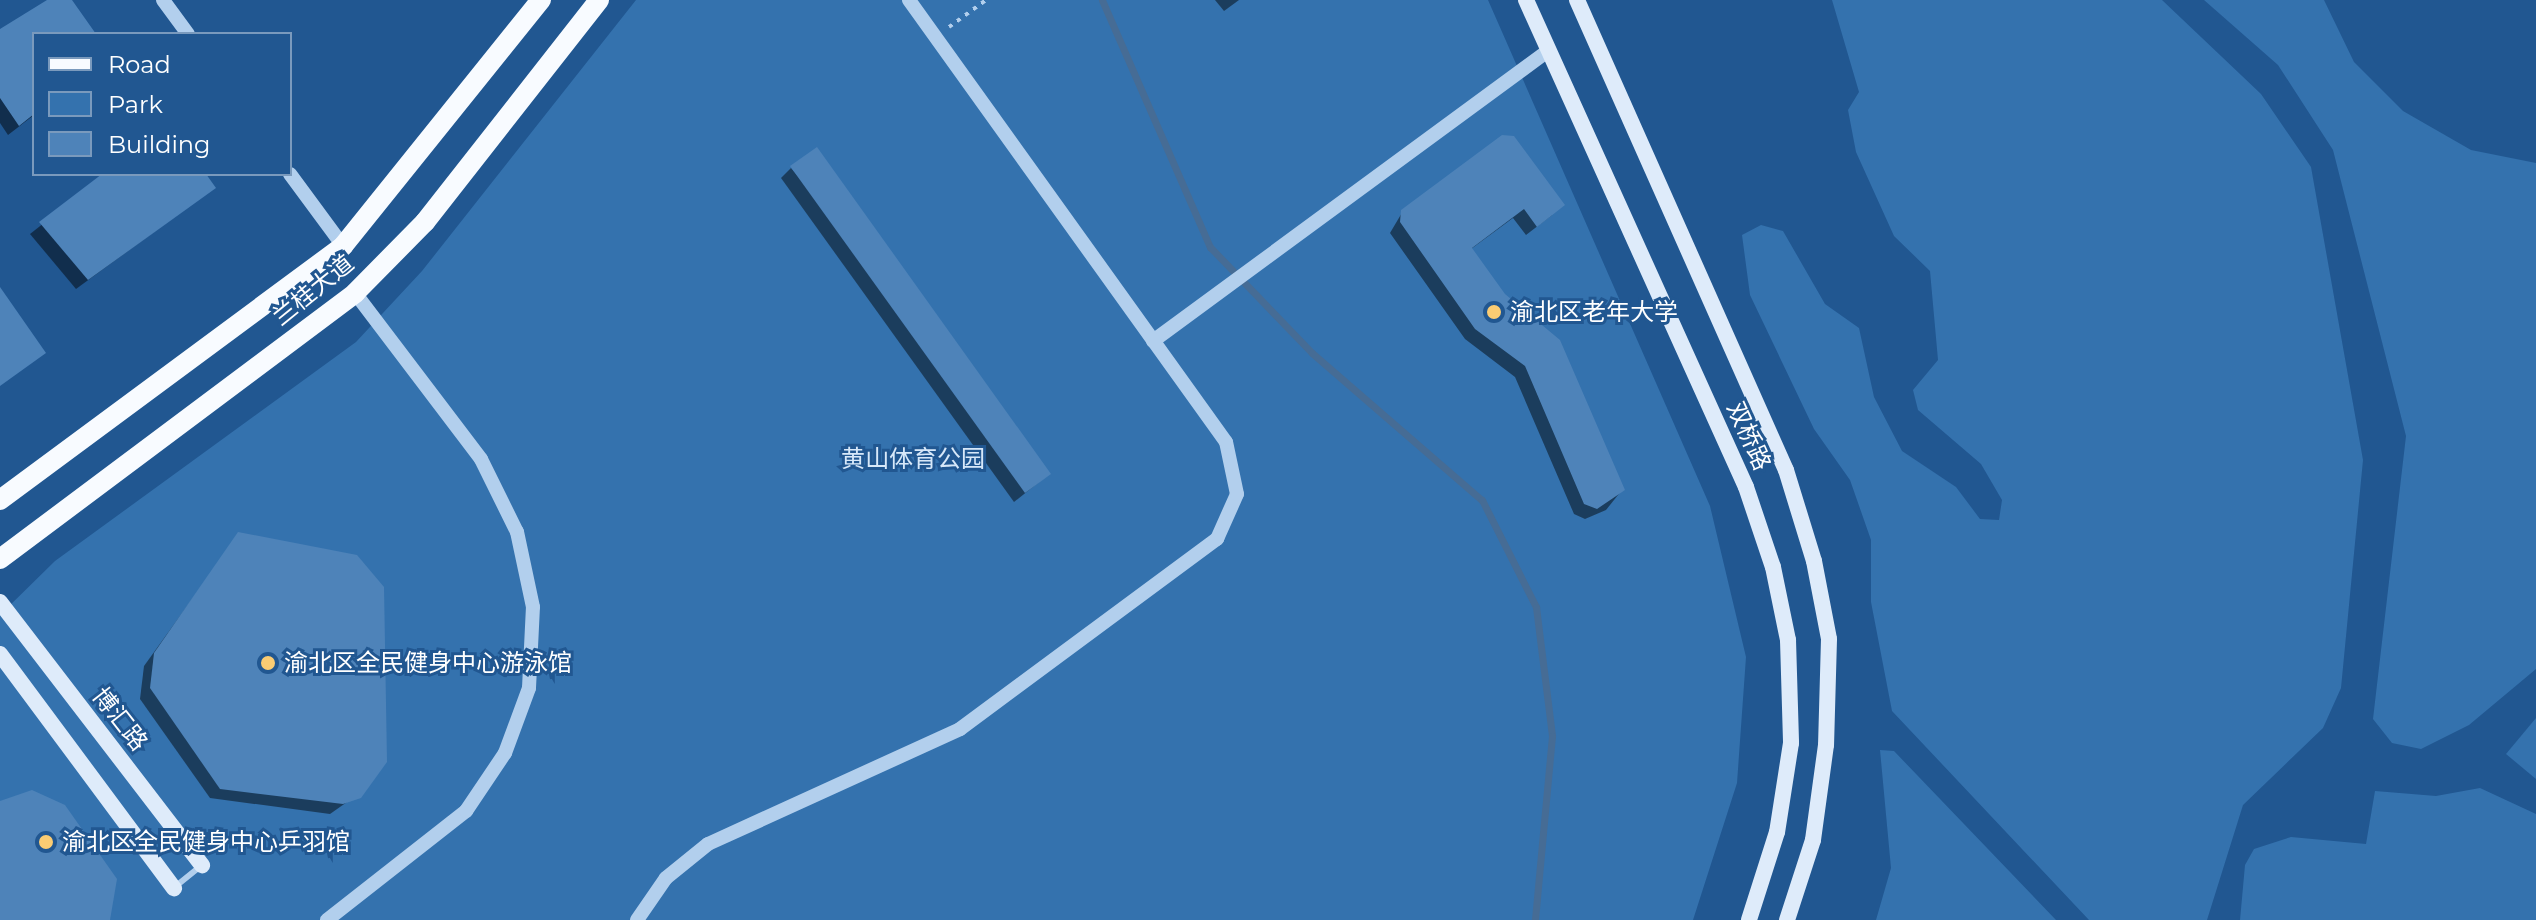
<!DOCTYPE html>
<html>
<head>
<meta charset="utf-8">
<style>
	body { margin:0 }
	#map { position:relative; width:2536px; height:920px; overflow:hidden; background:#215791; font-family:Montserrat,"Noto Sans SC",sans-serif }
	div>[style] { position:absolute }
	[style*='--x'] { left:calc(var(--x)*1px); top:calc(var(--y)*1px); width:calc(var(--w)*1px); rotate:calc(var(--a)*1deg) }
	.green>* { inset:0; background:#3472ae }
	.shadow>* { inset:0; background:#0007 }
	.stream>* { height:7px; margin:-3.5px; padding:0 3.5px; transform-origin:3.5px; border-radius:3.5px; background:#466c95 }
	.building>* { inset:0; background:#4e83b9 }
	.path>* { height:4px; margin-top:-2px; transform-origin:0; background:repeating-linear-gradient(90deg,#b2cfed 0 4px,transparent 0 10px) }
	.service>* { height:6px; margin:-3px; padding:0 3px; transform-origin:3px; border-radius:3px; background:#b2cfed }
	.tertiary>* { height:14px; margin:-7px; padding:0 7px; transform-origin:7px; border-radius:7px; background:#b2cfed }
	.secondary>* { height:16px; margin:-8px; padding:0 8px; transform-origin:8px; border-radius:8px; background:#deebfa }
	.primary>* { height:20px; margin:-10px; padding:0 10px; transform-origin:10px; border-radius:10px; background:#f8fbff }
	.dots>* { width:22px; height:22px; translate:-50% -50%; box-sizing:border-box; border:4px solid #215791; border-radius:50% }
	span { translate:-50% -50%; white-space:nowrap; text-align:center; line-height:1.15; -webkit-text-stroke:6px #215791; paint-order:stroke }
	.street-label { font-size:24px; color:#fff }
	.poi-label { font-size:24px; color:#fff }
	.left { translate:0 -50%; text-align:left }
	.park-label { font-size:24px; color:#d7e8f9 }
	.legend { position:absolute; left:32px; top:32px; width:260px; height:144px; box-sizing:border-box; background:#215791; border:2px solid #7a9abd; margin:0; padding:10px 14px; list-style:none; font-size:24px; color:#fff }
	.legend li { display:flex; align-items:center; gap:16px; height:40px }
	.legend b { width:40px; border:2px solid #7a9abd }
</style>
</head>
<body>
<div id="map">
	<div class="green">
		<i style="clip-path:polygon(636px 0,1488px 0,1710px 506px,1746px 657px,1737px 783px,1693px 920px,0 920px,0 615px,55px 561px,356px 342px,422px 271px)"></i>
		<i style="clip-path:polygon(1832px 0,2162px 0,2261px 94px,2311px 167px,2363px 460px,2341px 688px,2323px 728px,2243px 805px,2207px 920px,2089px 920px,1892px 711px,1871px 602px,1871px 540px,1850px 480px,1814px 429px,1750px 295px,1742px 235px,1761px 225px,1783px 231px,1825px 304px,1859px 328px,1874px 397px,1902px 451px,1956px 487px,1980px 519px,1999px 520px,2002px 500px,1981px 464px,1918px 410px,1913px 390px,1938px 360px,1930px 271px,1894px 236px,1856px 152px,1848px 110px,1859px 92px)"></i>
		<i style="clip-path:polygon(2204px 0,2324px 0,2354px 62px,2403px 111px,2471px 150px,2536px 163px,2536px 669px,2469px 725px,2421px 749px,2392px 743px,2373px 719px,2406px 436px,2333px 150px,2278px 65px)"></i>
		<i style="clip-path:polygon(2536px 718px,2536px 779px,2506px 754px)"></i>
		<i style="clip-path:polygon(1880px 750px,1894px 751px,2056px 920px,1876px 920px,1891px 868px)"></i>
		<i style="clip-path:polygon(2480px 788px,2536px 814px,2536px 920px,2240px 920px,2245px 865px,2254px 849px,2291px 837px,2366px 844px,2375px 791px,2436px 796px)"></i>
	</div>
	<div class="shadow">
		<i style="clip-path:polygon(51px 0,69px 0,94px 34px,34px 34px,34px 115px,8px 135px,0 123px,0 31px)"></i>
		<i style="clip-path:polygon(1215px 0,1239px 0,1224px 11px)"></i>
		<i style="clip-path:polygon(1503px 137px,1552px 215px,1526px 235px,1513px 218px,1471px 249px,1622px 490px,1606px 510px,1585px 519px,1574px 514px,1515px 377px,1465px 339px,1390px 233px,1403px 211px)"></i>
		<i style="clip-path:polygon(791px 168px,1049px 474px,1014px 502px,781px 178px)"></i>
		<i style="clip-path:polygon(106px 174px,204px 174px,214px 188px,76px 289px,30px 234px)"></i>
		<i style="clip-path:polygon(239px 534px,385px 761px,367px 788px,330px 814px,210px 798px,140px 699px,144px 666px)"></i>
	</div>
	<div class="stream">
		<i style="--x:1102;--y:0;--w:270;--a:66.4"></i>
		<i style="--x:1210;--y:247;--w:147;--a:46.1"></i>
		<i style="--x:1312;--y:353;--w:225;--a:40.9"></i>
		<i style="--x:1482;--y:500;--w:120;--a:63.2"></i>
		<i style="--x:1536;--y:607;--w:130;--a:82.9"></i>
		<i style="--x:1552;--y:736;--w:185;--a:95.3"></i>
	</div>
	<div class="building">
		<i style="clip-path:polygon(47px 0,72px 0,96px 34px,34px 34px,34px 114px,19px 126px,0 98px,0 29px)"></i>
		<i style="clip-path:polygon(1502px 135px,1514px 136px,1565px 205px,1537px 227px,1524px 209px,1472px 248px,1505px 294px,1560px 340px,1625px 490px,1597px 509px,1584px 504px,1525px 366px,1475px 329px,1400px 222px,1401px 210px)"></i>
		<i style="clip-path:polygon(817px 147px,1051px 474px,1025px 493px,790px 166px)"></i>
		<i style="clip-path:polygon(102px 174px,206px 174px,216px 188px,88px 280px,39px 222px)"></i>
		<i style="clip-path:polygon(0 287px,46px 353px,0 386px)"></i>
		<i style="clip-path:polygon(238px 532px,357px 555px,384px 587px,387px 762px,361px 798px,343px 804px,220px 789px,150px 688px,154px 653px)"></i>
		<i style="clip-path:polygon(32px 790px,65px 805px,117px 879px,110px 920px,0 920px,0 801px)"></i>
	</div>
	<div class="path">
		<i style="--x:949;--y:27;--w:46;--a:-36.1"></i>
	</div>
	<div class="service">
		<i style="--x:176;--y:886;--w:33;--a:-39"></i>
	</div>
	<div class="tertiary">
		<i style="--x:163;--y:0;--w:42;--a:53.7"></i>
		<i style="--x:290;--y:174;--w:89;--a:53.6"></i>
		<i style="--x:1153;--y:341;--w:490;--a:-36.3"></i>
		<i style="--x:327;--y:920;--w:177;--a:-38.1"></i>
		<i style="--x:466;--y:811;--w:70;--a:-56.1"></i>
		<i style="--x:505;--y:753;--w:69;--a:-69.7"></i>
		<i style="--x:529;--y:688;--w:81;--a:-87.2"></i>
		<i style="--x:533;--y:607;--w:77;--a:-102"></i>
		<i style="--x:517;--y:532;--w:81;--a:-116.3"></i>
		<i style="--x:481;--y:459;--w:208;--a:-127.2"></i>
		<i style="--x:637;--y:920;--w:51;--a:-55.4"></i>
		<i style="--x:666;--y:878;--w:54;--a:-39"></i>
		<i style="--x:708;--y:844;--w:277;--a:-24.5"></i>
		<i style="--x:960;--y:729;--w:320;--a:-36.5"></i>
		<i style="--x:1217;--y:539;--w:49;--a:-66"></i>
		<i style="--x:1237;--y:494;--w:53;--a:-101.9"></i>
		<i style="--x:1226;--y:442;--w:544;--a:-125.65"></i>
	</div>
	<div class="secondary">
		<i style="--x:1526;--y:0;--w:534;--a:65.69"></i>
		<i style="--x:1746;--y:487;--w:84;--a:71.4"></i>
		<i style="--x:1773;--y:567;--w:75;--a:78.4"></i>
		<i style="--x:1788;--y:640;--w:103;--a:88.3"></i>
		<i style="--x:1791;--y:743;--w:90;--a:98.9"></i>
		<i style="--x:1777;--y:832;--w:92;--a:107.7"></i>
		<i style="--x:1577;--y:0;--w:514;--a:66.03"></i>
		<i style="--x:1786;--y:470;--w:95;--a:72.9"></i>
		<i style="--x:1814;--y:561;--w:79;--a:79.1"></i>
		<i style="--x:1829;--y:639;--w:106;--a:91.6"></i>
		<i style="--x:1826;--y:745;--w:96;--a:97.8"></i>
		<i style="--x:1813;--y:840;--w:84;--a:108"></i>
		<i style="--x:0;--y:602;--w:332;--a:52.5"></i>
		<i style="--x:0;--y:654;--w:292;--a:53.4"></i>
	</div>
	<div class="primary">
		<i style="--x:0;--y:500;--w:427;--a:-36.5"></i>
		<i style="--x:343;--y:246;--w:316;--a:-51.2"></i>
		<i style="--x:0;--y:559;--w:444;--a:-36.8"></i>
		<i style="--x:355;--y:293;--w:100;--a:-45.4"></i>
		<i style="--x:425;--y:222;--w:282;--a:-51.9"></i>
	</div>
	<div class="dots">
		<i style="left:1494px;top:312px;background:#facc73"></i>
		<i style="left:268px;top:663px;background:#facc73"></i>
		<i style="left:46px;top:842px;background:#facc73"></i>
	</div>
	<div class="street-label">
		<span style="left:313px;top:290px;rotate:-39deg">兰桂大道</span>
		<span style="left:1749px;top:436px;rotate:66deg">双桥路</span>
		<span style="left:120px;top:719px;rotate:52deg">博汇路</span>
	</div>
	<div class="poi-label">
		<span class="left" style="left:1510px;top:312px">渝北区老年大学</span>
		<span class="left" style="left:284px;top:663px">渝北区全民健身中心游泳馆</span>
		<span class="left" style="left:62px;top:842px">渝北区全民健身中心乒羽馆</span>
	</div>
	<div class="park-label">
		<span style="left:913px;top:459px">黄山体育公园</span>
	</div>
	<ul class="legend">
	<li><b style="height:10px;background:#f8fbff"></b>Road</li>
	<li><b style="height:22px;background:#3472ae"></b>Park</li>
	<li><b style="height:22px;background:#4e83b9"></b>Building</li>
	</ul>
</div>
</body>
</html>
